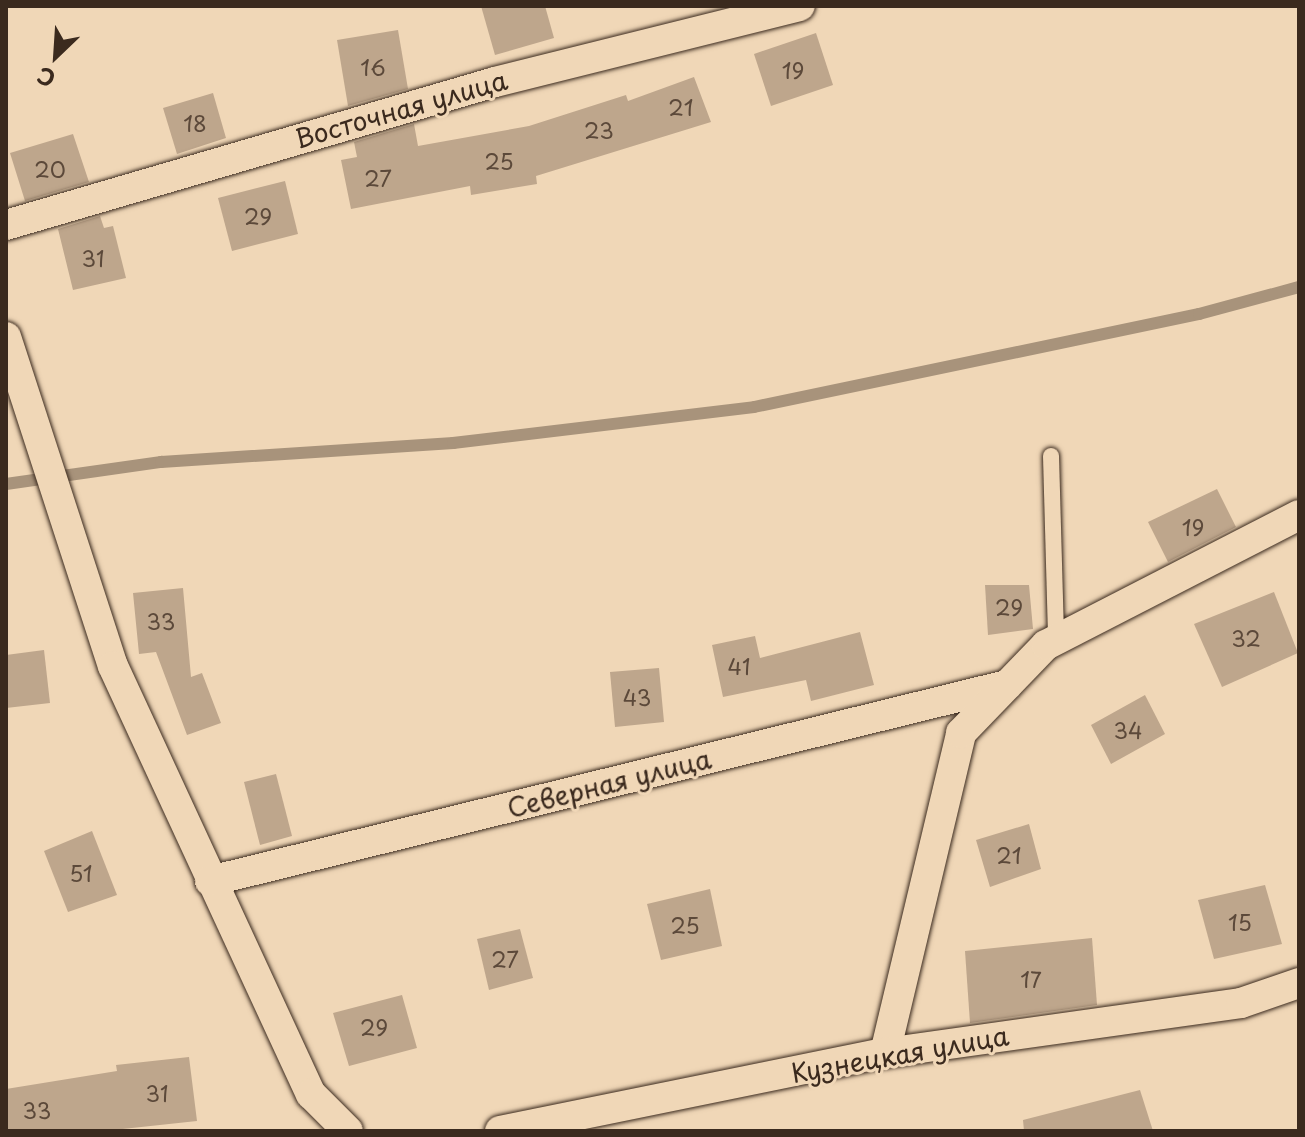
<!DOCTYPE html>
<html>
<head>
<meta charset="utf-8">
<style>
	body { margin:0 }
	#map { position:relative; width:1305px; height:1137px; overflow:hidden; background:#f0d7b7; font-family:"Playpen Sans",sans-serif }
	div>[style] { position:absolute }
	[style*='--x'] { left:calc(var(--x)*1px); top:calc(var(--y)*1px); width:calc(var(--w)*1px); rotate:calc(var(--a)*1deg) }
	.stream>* { height:12px; margin:-6px; padding:0 6px; transform-origin:6px; border-radius:6px; background:#a8937b }
	.building>* { inset:0; background:#bea68c }
	.roads { filter:drop-shadow(0 0 2px #3b2a1e) drop-shadow(0 0 2px #3b2a1e) }
	.lane>* { height:16px; margin:-8px; padding:0 8px; transform-origin:8px; border-radius:8px; background:#f0d7b7 }
	.street>* { height:30px; margin:-15px; padding:0 15px; transform-origin:15px; border-radius:15px; background:#f0d7b7 }
	span { translate:-50% -50%; white-space:nowrap; text-align:center; line-height:1.15; -webkit-text-stroke:6px #f0d7b7; paint-order:stroke }
	.number-label { font-size:22px; color:#5c493a }
	.number-label span { -webkit-text-stroke-width:0 }
	.street-label { font-size:26px; color:#3b2a1e }
	.frame { position:absolute; inset:0; border:8px solid #3b2a1e; pointer-events:none }
	.north { position:absolute; left:16px; top:16px; width:80px; height:80px; -webkit-text-stroke:6px #f0d7b7; paint-order:stroke; rotate:205deg; font-size:22px; font-weight:700; line-height:32px; text-align:center; color:#3b2a1e }
	.north::after { content:''; display:block; margin:auto; width:28px; height:36px; background:#3b2a1e; clip-path:polygon(50% 0,100% 100%,50% 72%,0 100%) }
</style>
</head>
<body>
<div id="map">
	<div class="stream">
		<i style="--x:6;--y:484;--w:157;--a:-8.1"></i>
		<i style="--x:161;--y:462;--w:293;--a:-3.7"></i>
		<i style="--x:453;--y:443;--w:303;--a:-6.8"></i>
		<i style="--x:754;--y:407;--w:455;--a:-11.8"></i>
		<i style="--x:1199;--y:314;--w:104;--a:-15.1"></i>
	</div>
	<div class="building">
		<i style="clip-path:polygon(481px 6px,545px 6px,554px 38px,495px 55px)"></i>
		<i style="clip-path:polygon(398px 30px,408px 89px,348px 106px,337px 40px)"></i>
		<i style="clip-path:polygon(816px 33px,833px 85px,771px 106px,754px 54px)"></i>
		<i style="clip-path:polygon(694px 77px,711px 122px,536px 176px,537px 184px,471px 195px,470px 186px,351px 209px,341px 160px,357px 157px,354px 142px,414px 124px,418px 146px,529px 126px,626px 95px,628px 101px)"></i>
		<i style="clip-path:polygon(213px 93px,226px 138px,177px 154px,163px 108px)"></i>
		<i style="clip-path:polygon(73px 134px,89px 182px,25px 201px,10px 153px)"></i>
		<i style="clip-path:polygon(285px 181px,298px 234px,232px 251px,218px 198px)"></i>
		<i style="clip-path:polygon(100px 216px,104px 228px,113px 226px,126px 278px,73px 290px,58px 229px)"></i>
		<i style="clip-path:polygon(1217px 489px,1236px 527px,1168px 562px,1148px 522px)"></i>
		<i style="clip-path:polygon(985px 585px,1029px 585px,1033px 629px,988px 635px)"></i>
		<i style="clip-path:polygon(183px 588px,191px 677px,202px 673px,221px 723px,187px 735px,156px 652px,139px 654px,133px 593px)"></i>
		<i style="clip-path:polygon(1274px 592px,1298px 653px,1222px 687px,1194px 624px)"></i>
		<i style="clip-path:polygon(860px 632px,874px 685px,811px 701px,806px 680px,723px 697px,712px 645px,755px 636px,760px 658px)"></i>
		<i style="clip-path:polygon(44px 650px,50px 703px,6px 708px,6px 655px)"></i>
		<i style="clip-path:polygon(659px 668px,664px 722px,615px 727px,610px 672px)"></i>
		<i style="clip-path:polygon(1145px 695px,1165px 734px,1111px 764px,1091px 725px)"></i>
		<i style="clip-path:polygon(276px 774px,292px 836px,260px 845px,244px 782px)"></i>
		<i style="clip-path:polygon(1029px 824px,1041px 869px,990px 887px,976px 840px)"></i>
		<i style="clip-path:polygon(92px 831px,117px 895px,68px 912px,44px 851px)"></i>
		<i style="clip-path:polygon(1265px 885px,1282px 944px,1214px 959px,1198px 900px)"></i>
		<i style="clip-path:polygon(710px 889px,722px 946px,661px 960px,647px 904px)"></i>
		<i style="clip-path:polygon(520px 929px,533px 978px,489px 990px,477px 939px)"></i>
		<i style="clip-path:polygon(1092px 938px,1097px 1005px,970px 1023px,965px 951px)"></i>
		<i style="clip-path:polygon(402px 995px,417px 1048px,349px 1066px,333px 1013px)"></i>
		<i style="clip-path:polygon(189px 1057px,197px 1121px,104px 1131px,6px 1131px,6px 1089px,117px 1071px,116px 1065px)"></i>
		<i style="clip-path:polygon(1140px 1090px,1153px 1131px,1024px 1131px,1023px 1120px)"></i>
	</div>
	<div class="roads">
		<div class="lane">
			<i style="--x:1051;--y:456;--w:184;--a:88.4"></i>
		</div>
		<div class="street">
			<i style="--x:6;--y:225;--w:509;--a:-16.3"></i>
			<i style="--x:495;--y:82;--w:314;--a:-14"></i>
			<i style="--x:6;--y:337;--w:346;--a:72"></i>
			<i style="--x:113;--y:666;--w:472;--a:65.2"></i>
			<i style="--x:311;--y:1094;--w:52;--a:45"></i>
			<i style="--x:210;--y:881;--w:821;--a:-13.82"></i>
			<i style="--x:885;--y:1053;--w:329;--a:-76.6"></i>
			<i style="--x:961;--y:733;--w:122;--a:-46"></i>
			<i style="--x:1046;--y:645;--w:284;--a:-27.2"></i>
			<i style="--x:500;--y:1131;--w:393;--a:-11.5"></i>
			<i style="--x:885;--y:1053;--w:359;--a:-8"></i>
			<i style="--x:1241;--y:1003;--w:61;--a:-19"></i>
		</div>
	</div>
	<div class="number-label">
		<span style="left:373px;top:67px">16</span>
		<span style="left:793px;top:70px">19</span>
		<span style="left:681px;top:107px">21</span>
		<span style="left:195px;top:123px">18</span>
		<span style="left:599px;top:130px">23</span>
		<span style="left:499px;top:161px">25</span>
		<span style="left:50px;top:169px">20</span>
		<span style="left:378px;top:178px">27</span>
		<span style="left:258px;top:216px">29</span>
		<span style="left:93px;top:258px">31</span>
		<span style="left:1193px;top:527px">19</span>
		<span style="left:1009px;top:607px">29</span>
		<span style="left:161px;top:621px">33</span>
		<span style="left:1246px;top:638px">32</span>
		<span style="left:739px;top:666px">41</span>
		<span style="left:637px;top:697px">43</span>
		<span style="left:1128px;top:730px">34</span>
		<span style="left:1009px;top:855px">21</span>
		<span style="left:81px;top:873px">51</span>
		<span style="left:1240px;top:922px">15</span>
		<span style="left:685px;top:925px">25</span>
		<span style="left:505px;top:959px">27</span>
		<span style="left:1031px;top:979px">17</span>
		<span style="left:374px;top:1027px">29</span>
		<span style="left:157px;top:1093px">31</span>
		<span style="left:37px;top:1110px">33</span>
	</div>
	<div class="street-label">
		<span style="left:401px;top:109px;rotate:-16deg">Восточная улица</span>
		<span style="left:609px;top:783px;rotate:-14deg">Северная улица</span>
		<span style="left:900px;top:1054px;rotate:-10deg">Кузнецкая улица</span>
	</div>
	<div class="frame"></div>
	<div class="north">С</div>
</div>
</body>
</html>
